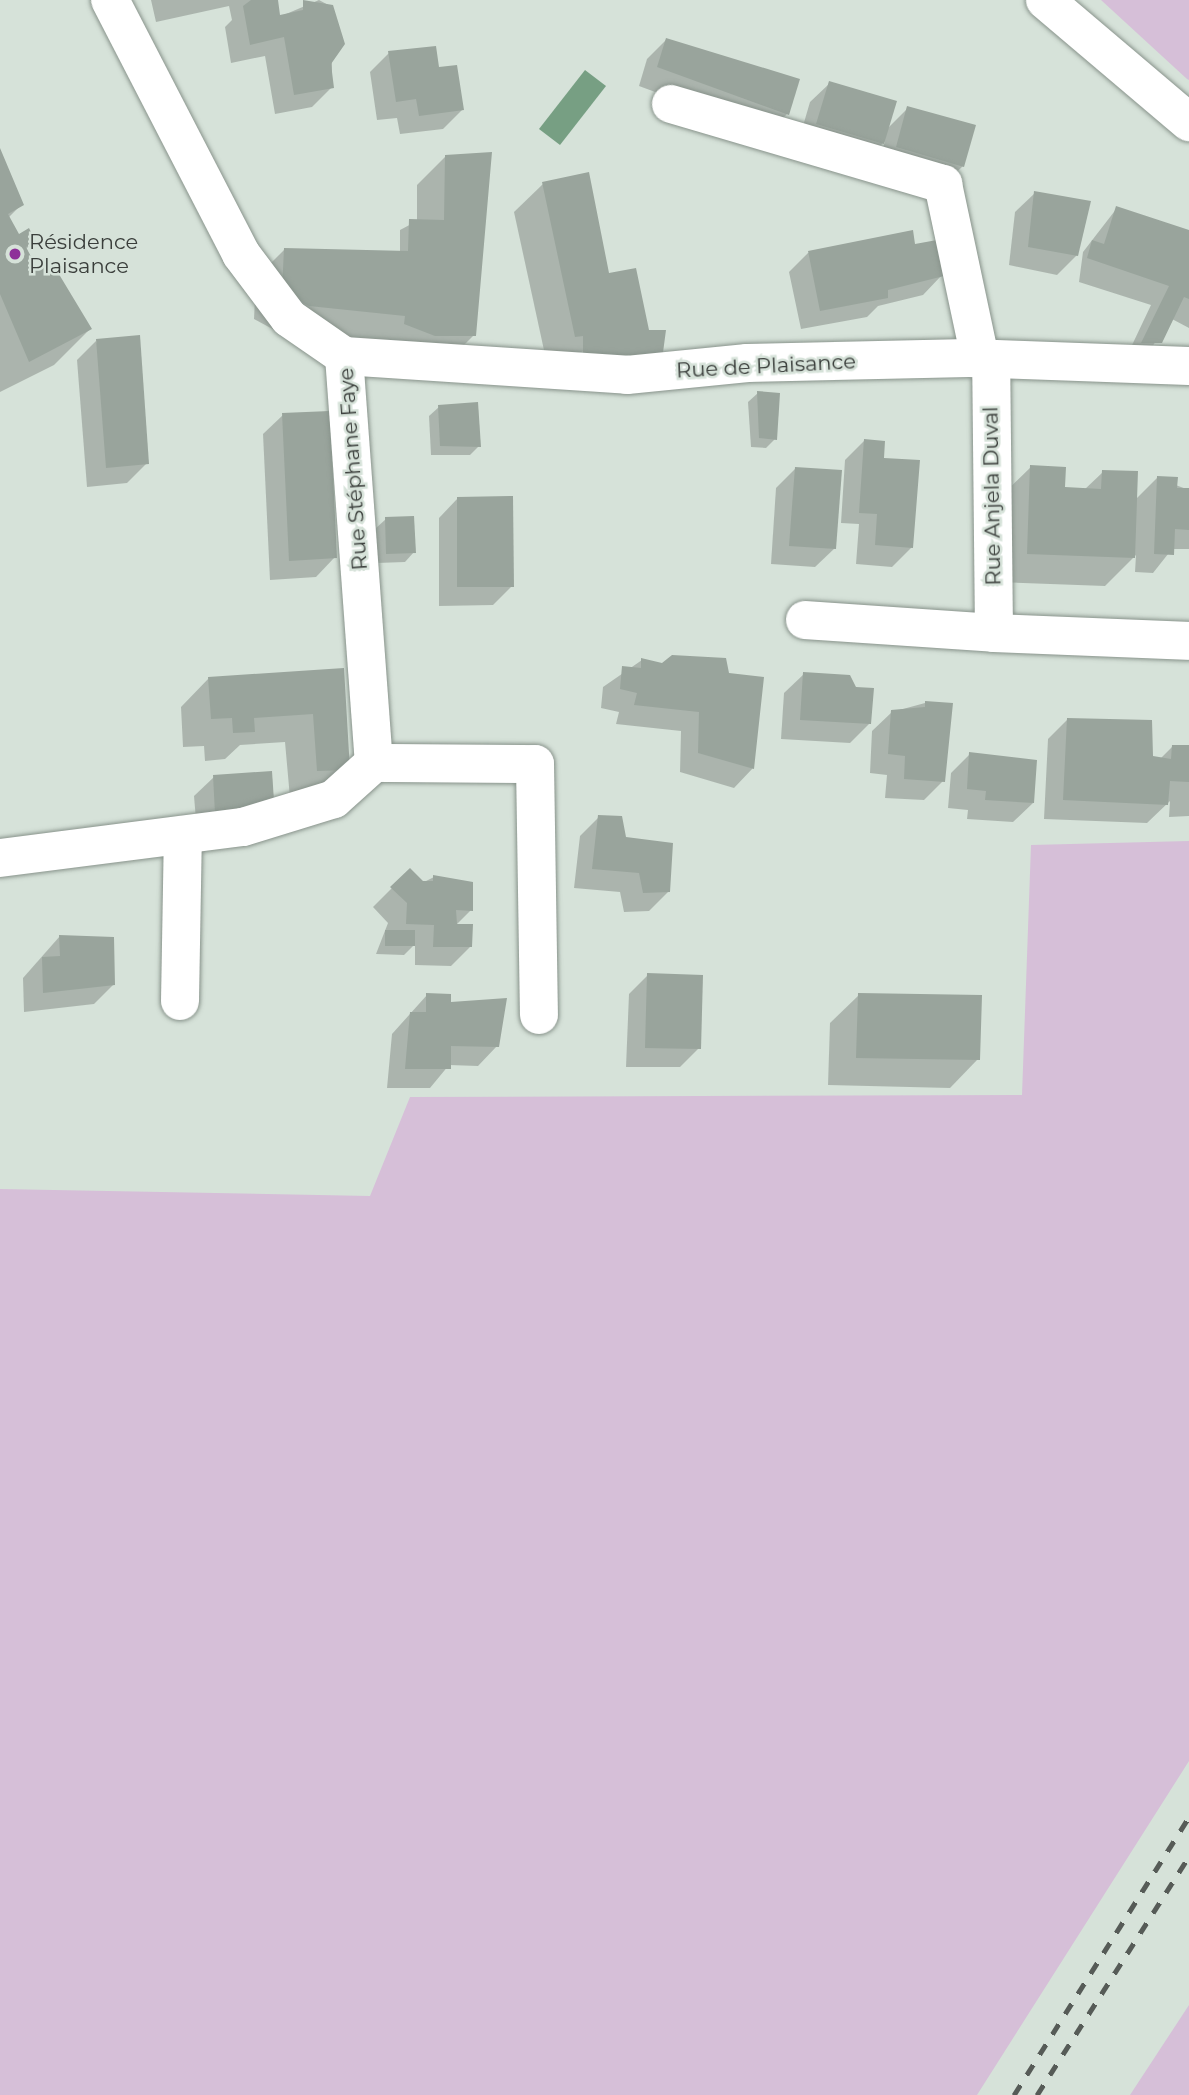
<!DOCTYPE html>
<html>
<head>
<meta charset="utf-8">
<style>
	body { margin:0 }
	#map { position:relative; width:1189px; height:2095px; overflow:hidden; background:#d6e2d9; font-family:Montserrat,sans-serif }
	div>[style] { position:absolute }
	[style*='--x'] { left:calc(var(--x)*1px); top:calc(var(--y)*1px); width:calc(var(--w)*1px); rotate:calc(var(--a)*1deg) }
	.green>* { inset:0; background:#d6bfd8 }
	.water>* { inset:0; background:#779f83 }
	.shadow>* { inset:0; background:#0003 }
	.building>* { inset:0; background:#99a49c }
	.roads { filter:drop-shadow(0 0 2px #88938b) drop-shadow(0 0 2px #88938b) }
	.minor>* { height:38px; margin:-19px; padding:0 19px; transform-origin:19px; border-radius:19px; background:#fff }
	.rail>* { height:5px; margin-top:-2.5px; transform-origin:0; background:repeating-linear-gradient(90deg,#565b57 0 12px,transparent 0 24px) }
	.dots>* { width:19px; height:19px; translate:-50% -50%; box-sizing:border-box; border:4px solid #d6e2d9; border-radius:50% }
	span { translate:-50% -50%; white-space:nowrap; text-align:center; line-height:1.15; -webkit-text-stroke:5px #d6e2d9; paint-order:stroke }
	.poi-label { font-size:21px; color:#3a3e3b }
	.left { translate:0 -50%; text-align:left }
	.street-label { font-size:21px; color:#3a3e3b }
</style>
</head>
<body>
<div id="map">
	<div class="green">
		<i style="clip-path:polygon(1101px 0,1189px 0,1189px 80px,1187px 79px)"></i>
		<i style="clip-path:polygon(1189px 841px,1189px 1761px,977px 2095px,0 2095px,0 1189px,370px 1196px,410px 1097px,1022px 1095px,1031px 845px)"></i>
		<i style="clip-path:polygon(1189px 2005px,1189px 2095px,1130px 2095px)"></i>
	</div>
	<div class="water">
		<i style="clip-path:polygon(585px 70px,606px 86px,560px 145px,539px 129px)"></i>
	</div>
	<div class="shadow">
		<i style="clip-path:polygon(151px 0,276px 0,279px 17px,319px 0,332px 7px,332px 87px,312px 107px,275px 114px,265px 56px,231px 63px,225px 27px,232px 20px,229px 6px,156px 22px)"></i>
		<i style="clip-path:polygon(666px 40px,798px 80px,787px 114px,768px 134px,639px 86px,647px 59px)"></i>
		<i style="clip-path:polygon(389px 53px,438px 69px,462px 110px,443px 129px,400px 134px,397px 118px,377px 120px,370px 72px)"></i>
		<i style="clip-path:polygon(830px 83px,887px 129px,908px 108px,963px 166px,943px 185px,878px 166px,885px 141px,863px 163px,798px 143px,810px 102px)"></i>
		<i style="clip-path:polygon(0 152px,21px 205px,8px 218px,19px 236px,34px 241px,25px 250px,37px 270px,90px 329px,54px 365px,0 392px)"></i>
		<i style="clip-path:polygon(446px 156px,474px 335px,446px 363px,280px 333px,254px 319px,256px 278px,284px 250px,400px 253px,400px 230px,417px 221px,417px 185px)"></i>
		<i style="clip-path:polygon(543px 184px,647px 329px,547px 364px,514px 212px)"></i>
		<i style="clip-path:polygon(1035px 193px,1077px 255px,1057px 275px,1009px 265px,1015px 212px)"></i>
		<i style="clip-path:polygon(1117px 208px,1189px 234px,1189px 328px,1172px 319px,1141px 362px,1124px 362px,1151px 305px,1079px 282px,1083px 252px)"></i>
		<i style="clip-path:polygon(914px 246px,942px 275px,923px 295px,878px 306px,867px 317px,801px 329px,789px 272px,808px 253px)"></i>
		<i style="clip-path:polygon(96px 341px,147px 463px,127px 483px,87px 487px,77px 360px)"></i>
		<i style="clip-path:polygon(758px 393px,775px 439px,766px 448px,751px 447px,748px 402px)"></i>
		<i style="clip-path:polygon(439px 407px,479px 446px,470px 455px,431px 455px,429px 416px)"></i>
		<i style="clip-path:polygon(283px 415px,335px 557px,316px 577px,270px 580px,263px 434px)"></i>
		<i style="clip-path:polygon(864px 441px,912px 547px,892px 567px,856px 564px,859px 524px,841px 523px,845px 460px)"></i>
		<i style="clip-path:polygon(1031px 467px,1063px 489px,1084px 490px,1103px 472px,1135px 500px,1157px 478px,1189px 490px,1189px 549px,1172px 549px,1153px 573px,1135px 572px,1136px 555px,1105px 586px,999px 582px,1002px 495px)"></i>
		<i style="clip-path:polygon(795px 469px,835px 548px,815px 567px,771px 564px,776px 488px)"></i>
		<i style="clip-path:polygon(458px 498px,512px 586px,493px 605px,439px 606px,439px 518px)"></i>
		<i style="clip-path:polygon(386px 519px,414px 552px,405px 562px,377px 563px,376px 528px)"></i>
		<i style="clip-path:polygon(642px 660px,663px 665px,753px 768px,734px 788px,680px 772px,681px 731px,616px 724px,619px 712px,601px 708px,603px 687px)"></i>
		<i style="clip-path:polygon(342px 670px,348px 769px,320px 797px,290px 798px,285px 742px,240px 745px,225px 759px,205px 761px,204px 746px,183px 747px,181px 707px,209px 678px)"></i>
		<i style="clip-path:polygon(804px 674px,870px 723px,850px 743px,781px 739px,784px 693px)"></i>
		<i style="clip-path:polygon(925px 703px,943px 781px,924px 800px,885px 798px,887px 775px,870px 773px,872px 731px,892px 712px)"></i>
		<i style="clip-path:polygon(1068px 719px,1152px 757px,1160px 759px,1172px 747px,1189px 749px,1189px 816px,1169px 817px,1170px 801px,1147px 823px,1044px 819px,1048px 739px)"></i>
		<i style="clip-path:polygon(970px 754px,1033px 803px,1013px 822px,967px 819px,968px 810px,948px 808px,951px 773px)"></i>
		<i style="clip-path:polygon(214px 777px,253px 820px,197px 832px,194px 796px)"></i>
		<i style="clip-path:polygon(599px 817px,669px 891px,649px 911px,624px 912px,620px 892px,574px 888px,580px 836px)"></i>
		<i style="clip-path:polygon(410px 870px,422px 883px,434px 877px,471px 910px,456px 925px,470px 947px,451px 966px,415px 965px,415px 944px,404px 955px,376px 954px,388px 923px,373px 907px)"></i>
		<i style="clip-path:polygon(60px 936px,113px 985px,94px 1004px,24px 1012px,23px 978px)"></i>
		<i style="clip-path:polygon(648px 975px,699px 1048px,680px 1067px,626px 1067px,629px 994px)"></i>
		<i style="clip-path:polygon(427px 995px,449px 1004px,497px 1046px,478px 1066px,449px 1065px,430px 1088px,387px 1088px,392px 1034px)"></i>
		<i style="clip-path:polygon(859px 995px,978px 1059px,950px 1088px,828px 1085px,830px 1023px)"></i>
	</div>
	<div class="building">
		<i style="clip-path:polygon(251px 0,278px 0,280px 15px,303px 10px,303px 0,333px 5px,345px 44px,331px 64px,334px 88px,294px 95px,284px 37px,250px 45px,243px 6px)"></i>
		<i style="clip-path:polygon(666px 38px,800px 79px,789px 115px,657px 67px)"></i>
		<i style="clip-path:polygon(436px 46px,439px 67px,457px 65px,464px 110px,419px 116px,416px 99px,396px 102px,388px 51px)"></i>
		<i style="clip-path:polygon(829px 81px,897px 101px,884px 144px,816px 124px)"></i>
		<i style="clip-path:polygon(907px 106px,976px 125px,964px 167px,896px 147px)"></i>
		<i style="clip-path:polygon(0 148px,24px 205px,8px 214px,19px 234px,29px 228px,36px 242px,26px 247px,37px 268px,51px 261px,92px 329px,29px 362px,0 294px)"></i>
		<i style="clip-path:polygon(492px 152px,476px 336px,435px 336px,404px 324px,405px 316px,309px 306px,282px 291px,284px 248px,408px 251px,409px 219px,444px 220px,445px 155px)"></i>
		<i style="clip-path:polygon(589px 172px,609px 273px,636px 268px,649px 330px,666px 330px,662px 360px,583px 354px,583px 336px,575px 337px,542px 182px)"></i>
		<i style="clip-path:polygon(1034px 191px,1091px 201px,1078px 256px,1028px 247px)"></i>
		<i style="clip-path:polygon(1116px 206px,1189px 230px,1189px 299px,1184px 297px,1162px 343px,1141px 343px,1169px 286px,1087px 258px,1092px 240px,1104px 244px)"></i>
		<i style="clip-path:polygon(913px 230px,915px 244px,937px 240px,944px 276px,888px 290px,888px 298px,820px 311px,808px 251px)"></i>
		<i style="clip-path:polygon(140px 335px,149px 464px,106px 468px,96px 339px)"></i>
		<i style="clip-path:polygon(757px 391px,780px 393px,777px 440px,759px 438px)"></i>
		<i style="clip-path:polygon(478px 402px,481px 447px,440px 446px,438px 405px)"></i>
		<i style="clip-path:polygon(330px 411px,337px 558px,289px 561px,282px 413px)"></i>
		<i style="clip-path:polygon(864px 439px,885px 441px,884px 458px,920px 460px,913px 548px,875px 545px,877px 514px,859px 513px)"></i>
		<i style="clip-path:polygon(1030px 465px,1066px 467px,1065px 487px,1101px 489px,1102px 470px,1138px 471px,1135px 558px,1027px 554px)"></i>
		<i style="clip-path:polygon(795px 467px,842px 470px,836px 549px,789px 546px)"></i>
		<i style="clip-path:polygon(1157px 476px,1178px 477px,1177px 488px,1189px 488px,1189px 530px,1175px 529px,1174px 555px,1154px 554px)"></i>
		<i style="clip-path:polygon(513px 496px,514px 587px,457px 587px,457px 497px)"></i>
		<i style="clip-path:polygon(414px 516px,416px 553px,386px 554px,385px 517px)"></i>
		<i style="clip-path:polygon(672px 655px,726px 658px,729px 673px,764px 677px,754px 769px,698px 753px,699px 712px,634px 705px,637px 693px,620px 689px,622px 666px,641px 668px,641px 658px,662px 663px)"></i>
		<i style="clip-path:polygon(344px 668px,350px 770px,317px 771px,313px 714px,254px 718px,255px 732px,233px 733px,232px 718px,211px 719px,208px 677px)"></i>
		<i style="clip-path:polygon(803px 672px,850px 675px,856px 687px,874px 688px,871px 724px,800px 720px)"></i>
		<i style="clip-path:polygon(925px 701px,953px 703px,945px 782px,904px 779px,905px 756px,888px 754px,891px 710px,925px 707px)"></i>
		<i style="clip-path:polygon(1067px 718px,1152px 720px,1153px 756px,1171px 759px,1172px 745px,1189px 745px,1189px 782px,1170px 781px,1168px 805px,1063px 800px)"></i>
		<i style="clip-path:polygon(969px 752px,1037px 760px,1034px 803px,985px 800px,986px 791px,967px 789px)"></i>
		<i style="clip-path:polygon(272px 771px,274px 801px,215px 814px,213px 775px)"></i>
		<i style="clip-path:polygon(598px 815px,622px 816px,626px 837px,673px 843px,670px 892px,643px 893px,639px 873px,592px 869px)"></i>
		<i style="clip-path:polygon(410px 868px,423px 881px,433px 881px,433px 875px,473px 882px,473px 911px,456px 910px,457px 924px,473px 924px,472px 947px,433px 947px,434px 925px,406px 924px,407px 903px,390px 887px)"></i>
		<i style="clip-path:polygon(385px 930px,415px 930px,415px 946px,385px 946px)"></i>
		<i style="clip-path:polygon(59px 935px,114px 937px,115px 985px,43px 993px,42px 957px,60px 956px)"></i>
		<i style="clip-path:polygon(647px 973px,703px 975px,701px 1049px,645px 1048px)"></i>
		<i style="clip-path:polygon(426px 993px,451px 994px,451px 1002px,507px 998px,499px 1047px,451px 1046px,451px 1069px,405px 1069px,410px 1012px,426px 1012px)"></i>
		<i style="clip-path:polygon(858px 993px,982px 995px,980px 1060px,856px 1058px)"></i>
	</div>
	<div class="roads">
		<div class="minor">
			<i style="--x:110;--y:0;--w:286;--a:62.7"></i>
			<i style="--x:241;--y:254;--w:80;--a:53.1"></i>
			<i style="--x:289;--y:318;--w:67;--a:34.6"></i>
			<i style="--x:344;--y:356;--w:408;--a:85.8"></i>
			<i style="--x:374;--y:763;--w:161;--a:0.4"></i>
			<i style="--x:535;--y:764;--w:251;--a:89.1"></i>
			<i style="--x:1045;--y:0;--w:189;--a:40.3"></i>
			<i style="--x:671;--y:104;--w:284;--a:16.4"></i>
			<i style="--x:943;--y:184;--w:178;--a:78"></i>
			<i style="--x:344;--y:356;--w:284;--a:3.8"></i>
			<i style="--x:627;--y:375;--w:121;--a:-5.7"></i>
			<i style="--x:747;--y:363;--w:222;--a:-1.3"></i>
			<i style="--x:969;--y:358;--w:220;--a:2.1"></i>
			<i style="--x:805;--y:620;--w:189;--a:3.9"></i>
			<i style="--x:994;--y:633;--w:274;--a:-90.6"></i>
			<i style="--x:994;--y:633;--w:195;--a:2.3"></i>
			<i style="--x:0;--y:858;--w:245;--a:-7.3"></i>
			<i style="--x:243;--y:827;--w:95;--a:-17.1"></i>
			<i style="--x:334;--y:799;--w:54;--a:-42"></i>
			<i style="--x:180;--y:1001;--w:166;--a:-89"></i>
		</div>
	</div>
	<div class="rail">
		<i style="--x:1014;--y:2095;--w:328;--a:-57.8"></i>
		<i style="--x:1037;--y:2095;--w:283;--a:-57.5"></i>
	</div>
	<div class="dots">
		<i style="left:15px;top:254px;background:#8e3099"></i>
	</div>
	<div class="poi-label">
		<span class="left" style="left:29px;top:254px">Résidence<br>Plaisance</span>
	</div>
	<div class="street-label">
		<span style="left:766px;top:366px;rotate:-3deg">Rue de Plaisance</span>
		<span style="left:353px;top:469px;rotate:-94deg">Rue Stéphane Faye</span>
		<span style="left:992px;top:496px;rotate:-91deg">Rue Anjela Duval</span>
	</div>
</div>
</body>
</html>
